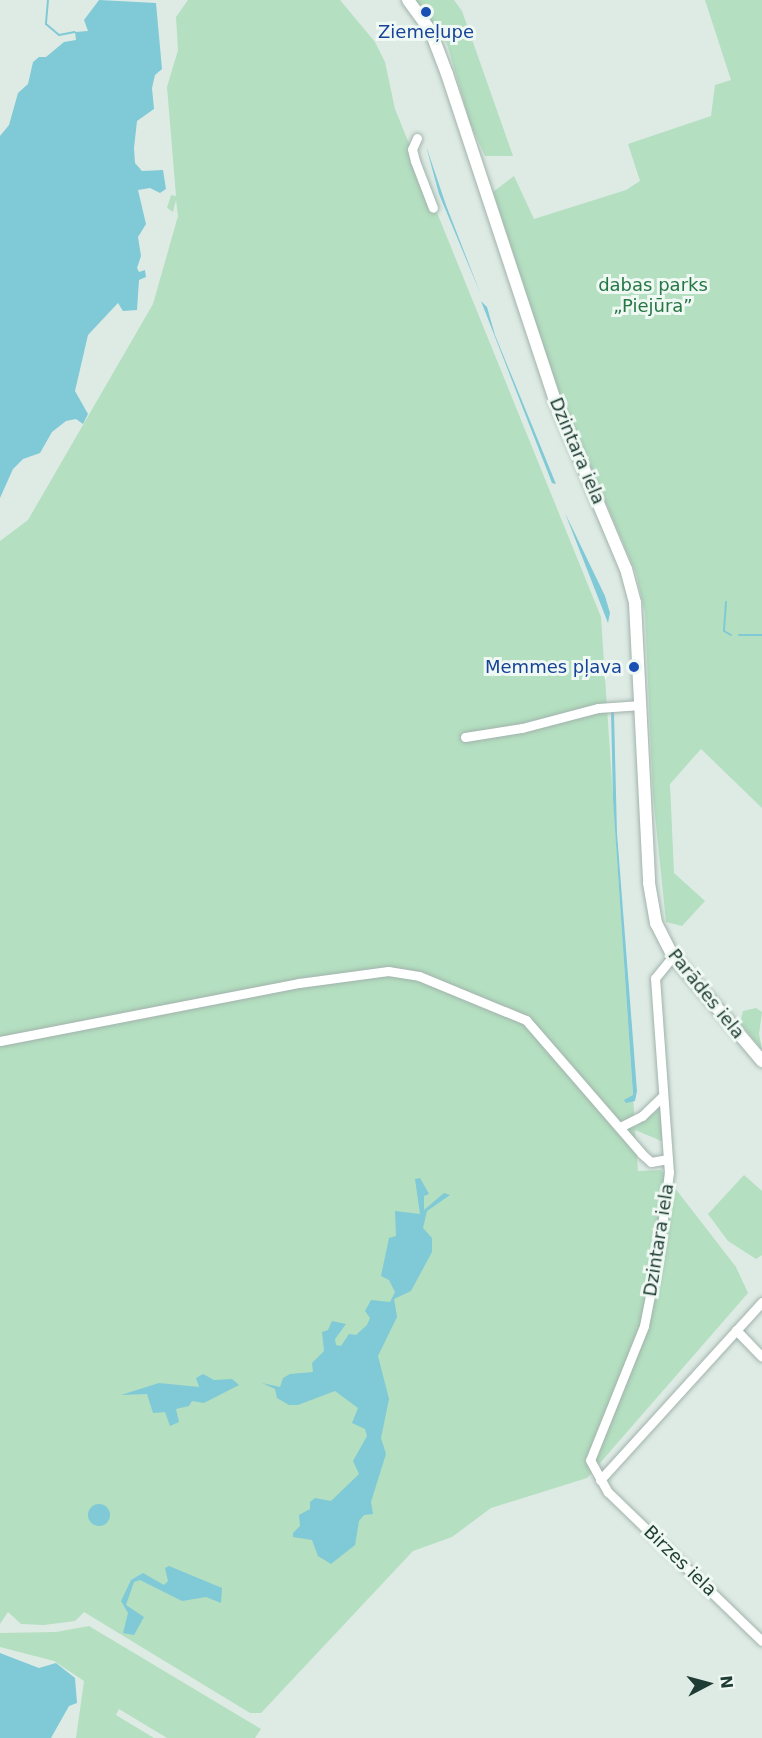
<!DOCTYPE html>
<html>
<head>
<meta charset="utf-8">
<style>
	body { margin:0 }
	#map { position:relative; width:762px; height:1738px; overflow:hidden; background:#deebe5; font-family:"DejaVu Sans",sans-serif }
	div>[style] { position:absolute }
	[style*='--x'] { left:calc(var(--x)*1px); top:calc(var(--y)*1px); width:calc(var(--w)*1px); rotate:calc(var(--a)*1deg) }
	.green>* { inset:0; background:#b4dfc0 }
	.water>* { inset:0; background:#80c9d6 }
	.round { border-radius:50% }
	.stream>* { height:2px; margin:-1px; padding:0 1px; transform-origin:1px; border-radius:1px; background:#80c9d6 }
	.roads { filter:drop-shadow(0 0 2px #a1b3ac) drop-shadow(0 0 2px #a1b3ac) }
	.street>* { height:9px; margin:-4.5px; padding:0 4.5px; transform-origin:4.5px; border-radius:4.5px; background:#fff }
	.secondary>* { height:12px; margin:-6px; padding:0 6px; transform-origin:6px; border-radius:6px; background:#fff }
	.dots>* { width:16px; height:16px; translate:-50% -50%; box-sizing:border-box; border:3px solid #eff8f3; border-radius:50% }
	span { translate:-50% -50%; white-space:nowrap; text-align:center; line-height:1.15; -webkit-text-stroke:6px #eff8f3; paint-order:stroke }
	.transit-label { font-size:18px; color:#164399 }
	.right { translate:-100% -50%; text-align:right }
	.park-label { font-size:18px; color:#257745 }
	.street-label { font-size:18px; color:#1e3c34 }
	.north { position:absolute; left:678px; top:1654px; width:60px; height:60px; -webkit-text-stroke:4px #eff8f3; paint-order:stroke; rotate:84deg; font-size:16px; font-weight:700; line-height:24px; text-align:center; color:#1e3c34 }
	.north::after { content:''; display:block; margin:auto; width:21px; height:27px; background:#1e3c34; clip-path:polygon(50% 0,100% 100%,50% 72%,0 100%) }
</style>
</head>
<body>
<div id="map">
	<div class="green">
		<i style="clip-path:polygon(188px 0,340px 0,375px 42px,385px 62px,395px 109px,601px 617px,635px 1127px,661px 1108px,664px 1142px,635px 1130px,638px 1171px,661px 1170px,736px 1267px,748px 1293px,587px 1478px,491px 1508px,452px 1537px,413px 1551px,261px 1713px,250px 1713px,84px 1612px,75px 1621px,44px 1625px,21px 1624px,8px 1612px,0 1624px,0 541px,28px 520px,153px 304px,178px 216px,176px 200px,173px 212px,167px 208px,171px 195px,176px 196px,167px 87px,178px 50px,176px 17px)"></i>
		<i style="clip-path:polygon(415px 0,454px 0,462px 11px,513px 156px,485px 156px,470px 123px,447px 44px)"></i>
		<i style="clip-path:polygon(705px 0,762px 0,762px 808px,701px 749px,670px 784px,674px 873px,705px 901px,682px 926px,666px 922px,653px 795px,645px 613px,636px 573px,559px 394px,493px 192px,514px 176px,534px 219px,626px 190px,640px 181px,628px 144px,711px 116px,715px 85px,731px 80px)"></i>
		<i style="clip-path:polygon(756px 1008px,762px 1012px,759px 1034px,762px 1050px,740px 1023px,743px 1011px)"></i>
		<i style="clip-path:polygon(744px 1175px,762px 1191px,762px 1255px,756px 1259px,728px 1241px,708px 1214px)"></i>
		<i style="clip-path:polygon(89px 1626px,261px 1729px,255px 1738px,167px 1738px,119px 1709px,116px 1715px,154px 1738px,76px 1738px,84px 1681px,54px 1661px,0 1647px,0 1633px,56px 1632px)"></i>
	</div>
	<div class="water">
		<i style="clip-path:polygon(99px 0,156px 3px,162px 69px,155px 75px,152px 88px,154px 109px,137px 121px,134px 148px,135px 163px,142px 171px,163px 170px,166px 189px,160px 193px,150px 188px,138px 190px,146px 224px,138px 237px,141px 256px,137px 268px,139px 272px,145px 270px,146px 277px,139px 280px,137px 310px,123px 311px,118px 303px,88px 335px,75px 391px,88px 414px,83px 424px,76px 419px,66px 421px,52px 432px,40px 453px,23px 459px,13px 469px,0 498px,0 136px,9px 125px,18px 93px,28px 84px,33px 62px,39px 57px,46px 57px,64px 42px,76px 40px,75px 32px,88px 31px,84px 20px)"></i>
		<i style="clip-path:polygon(426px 146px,446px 205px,481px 295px,439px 194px)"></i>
		<i style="clip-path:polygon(481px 301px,487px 307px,495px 335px,556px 484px,552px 483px)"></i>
		<i style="clip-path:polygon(565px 513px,605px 596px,610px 613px,608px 623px)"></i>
		<i style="clip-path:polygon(611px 711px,614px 713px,617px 833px,637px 1091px,635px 1101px,626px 1103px,624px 1100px,633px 1095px,613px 800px)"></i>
		<i style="clip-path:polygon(420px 1178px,429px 1194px,424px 1196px,424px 1210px,444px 1193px,450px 1195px,427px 1211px,423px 1228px,432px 1238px,432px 1252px,411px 1291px,394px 1299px,397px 1317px,378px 1356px,389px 1399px,381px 1438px,386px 1454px,371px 1502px,373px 1514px,364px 1515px,359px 1521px,355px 1545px,331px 1564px,318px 1556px,312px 1540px,293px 1537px,293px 1533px,300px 1526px,299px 1515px,310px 1509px,310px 1502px,315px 1498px,331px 1501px,359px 1474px,353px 1461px,367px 1436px,365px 1429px,352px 1423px,358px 1408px,335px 1391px,298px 1405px,289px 1405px,277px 1398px,275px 1389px,262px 1383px,280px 1387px,283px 1378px,290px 1374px,313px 1372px,312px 1363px,324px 1351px,322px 1332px,328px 1330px,332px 1321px,346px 1324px,335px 1339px,336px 1345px,341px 1346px,349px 1334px,356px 1335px,367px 1325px,370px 1318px,365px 1311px,371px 1300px,390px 1302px,395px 1292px,389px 1280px,381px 1276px,389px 1238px,396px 1236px,395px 1211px,420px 1214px,415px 1179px)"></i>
		<i style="clip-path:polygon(203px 1374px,214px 1380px,232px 1379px,239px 1385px,204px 1403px,192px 1401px,189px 1406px,176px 1409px,179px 1422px,170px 1426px,165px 1412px,153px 1413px,147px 1394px,121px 1395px,159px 1383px,199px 1387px,196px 1378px)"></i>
		<i class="round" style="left:88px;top:1504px;width:22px;height:22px"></i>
		<i style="clip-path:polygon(169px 1566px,222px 1588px,221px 1603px,206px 1597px,182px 1601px,140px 1580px,134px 1582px,126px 1605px,144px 1617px,134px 1635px,123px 1633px,128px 1613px,121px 1601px,131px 1580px,143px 1573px,164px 1585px,168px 1581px,165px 1568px)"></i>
		<i style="clip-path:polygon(0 1653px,39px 1668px,56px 1663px,75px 1678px,77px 1703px,69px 1706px,51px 1738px,0 1738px)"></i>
	</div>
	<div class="stream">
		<i style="--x:48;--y:0;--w:24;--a:95"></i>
		<i style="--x:46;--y:24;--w:17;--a:40"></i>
		<i style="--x:59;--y:35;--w:16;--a:-11"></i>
		<i style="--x:726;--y:602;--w:29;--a:94"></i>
		<i style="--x:724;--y:631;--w:8;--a:30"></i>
		<i style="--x:739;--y:635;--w:23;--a:0"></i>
	</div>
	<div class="roads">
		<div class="street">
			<i style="--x:417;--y:138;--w:12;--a:114"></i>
			<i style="--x:412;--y:149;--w:12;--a:76"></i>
			<i style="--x:415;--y:161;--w:50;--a:69"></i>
			<i style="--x:465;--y:737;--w:58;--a:-9"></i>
			<i style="--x:522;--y:728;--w:79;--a:-14.7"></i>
			<i style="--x:598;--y:708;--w:43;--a:-4"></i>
			<i style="--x:673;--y:956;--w:28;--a:129"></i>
			<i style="--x:655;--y:978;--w:195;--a:85.9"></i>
			<i style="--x:669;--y:1172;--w:79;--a:97.3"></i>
			<i style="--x:659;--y:1250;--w:77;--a:101.2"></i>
			<i style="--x:644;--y:1326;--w:144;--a:111.9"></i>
			<i style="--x:590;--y:1460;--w:37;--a:61"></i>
			<i style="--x:608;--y:1492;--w:214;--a:44.1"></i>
			<i style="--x:0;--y:1041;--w:305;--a:-11"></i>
			<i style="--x:299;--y:983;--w:90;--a:-7.7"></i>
			<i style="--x:388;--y:971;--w:31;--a:9"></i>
			<i style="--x:419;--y:976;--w:116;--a:22.4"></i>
			<i style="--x:526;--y:1020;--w:177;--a:49.1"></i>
			<i style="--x:642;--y:1154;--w:12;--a:42"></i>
			<i style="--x:651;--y:1162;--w:17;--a:-10"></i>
			<i style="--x:620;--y:1127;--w:25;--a:-27"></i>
			<i style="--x:642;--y:1116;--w:28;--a:-44"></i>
			<i style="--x:736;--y:1330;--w:37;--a:46"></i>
			<i style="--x:600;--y:1480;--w:241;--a:-47.7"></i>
		</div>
		<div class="secondary">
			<i style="--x:408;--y:0;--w:39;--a:54"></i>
			<i style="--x:431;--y:32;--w:45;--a:69.1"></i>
			<i style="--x:447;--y:74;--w:341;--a:71.7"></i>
			<i style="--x:554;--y:398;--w:186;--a:67.2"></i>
			<i style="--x:626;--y:569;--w:35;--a:75"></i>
			<i style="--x:635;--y:603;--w:280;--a:87.1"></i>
			<i style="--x:649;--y:883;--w:41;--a:80.1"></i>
			<i style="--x:656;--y:923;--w:37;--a:63"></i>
			<i style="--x:673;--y:956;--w:138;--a:49.7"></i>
		</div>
	</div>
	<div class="dots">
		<i style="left:426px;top:12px;background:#1a4fb4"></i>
		<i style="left:634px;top:667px;background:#1a4fb4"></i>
	</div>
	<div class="transit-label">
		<span style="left:426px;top:32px">Ziemeļupe</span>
		<span class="right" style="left:622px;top:667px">Memmes pļava</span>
	</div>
	<div class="park-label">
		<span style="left:653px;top:296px">dabas parks<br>„Piejūra”</span>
	</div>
	<div class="street-label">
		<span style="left:577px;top:451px;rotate:67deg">Dzintara iela</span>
		<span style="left:706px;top:994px;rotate:51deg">Parādes iela</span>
		<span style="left:659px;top:1240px;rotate:-81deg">Dzintara iela</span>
		<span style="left:680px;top:1561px;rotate:44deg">Birzes iela</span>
	</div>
	<div class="north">N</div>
</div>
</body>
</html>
